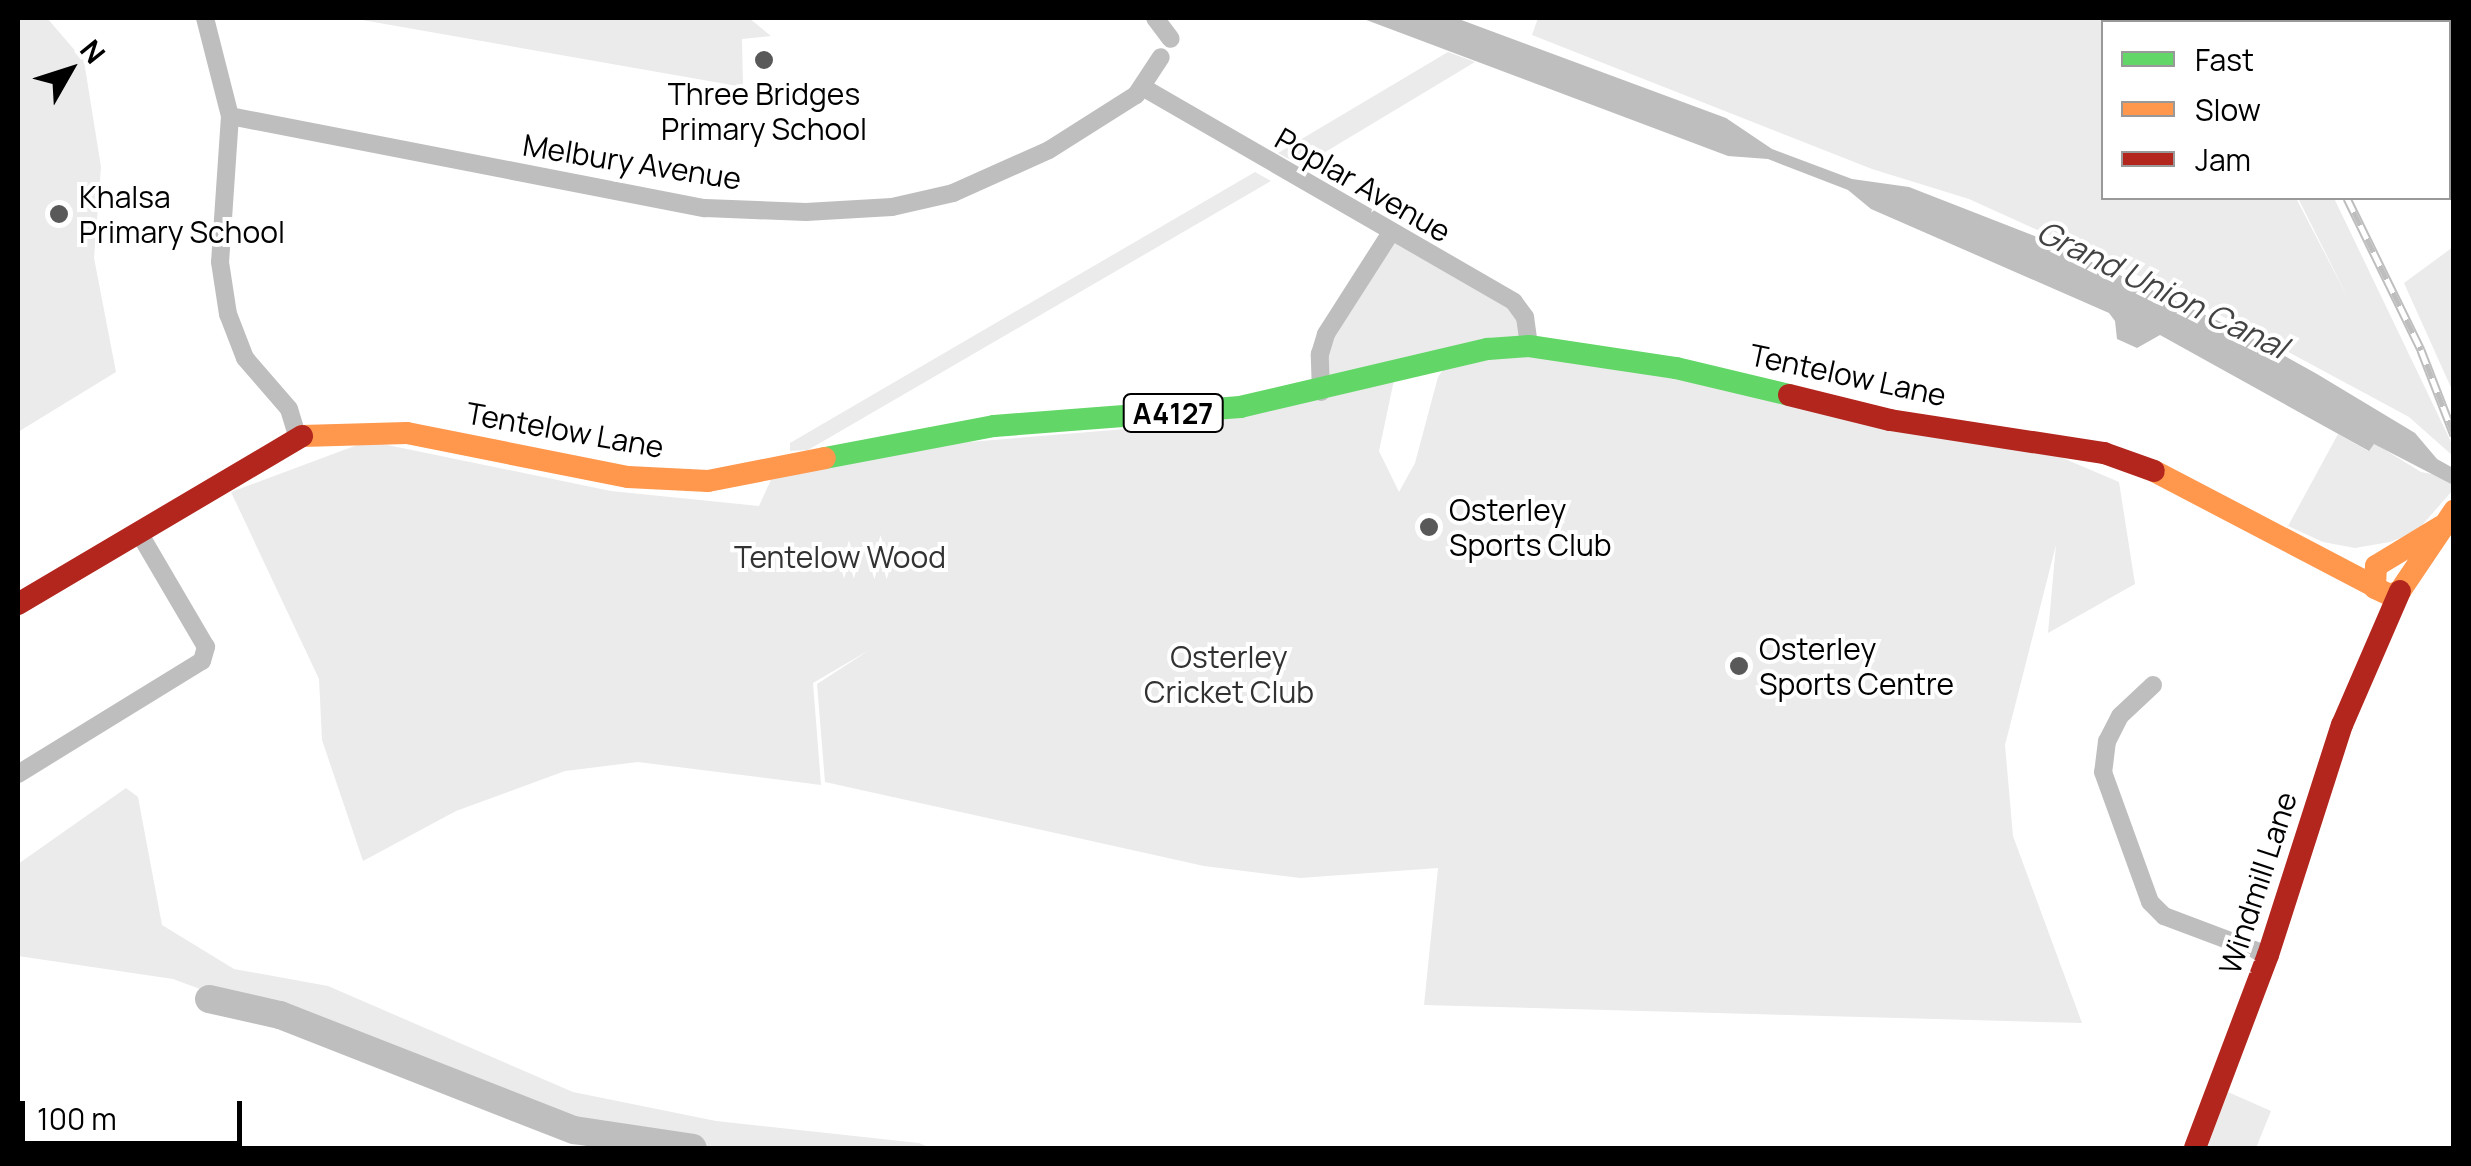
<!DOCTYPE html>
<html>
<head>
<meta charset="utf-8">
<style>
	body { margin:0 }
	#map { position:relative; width:2471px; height:1166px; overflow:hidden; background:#fff; font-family:Manrope,sans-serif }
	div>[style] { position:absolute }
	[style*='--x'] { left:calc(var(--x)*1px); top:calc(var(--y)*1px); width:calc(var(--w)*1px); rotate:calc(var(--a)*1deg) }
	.green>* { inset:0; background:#ebebeb }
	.water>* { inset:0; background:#bebebe }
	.river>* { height:28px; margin:-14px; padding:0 14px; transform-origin:14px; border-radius:14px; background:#bebebe }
	.street>* { height:18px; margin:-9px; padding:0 9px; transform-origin:9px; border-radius:9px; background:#bebebe }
	.fast>* { height:22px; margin:-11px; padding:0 11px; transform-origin:11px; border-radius:11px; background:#63d668 }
	.slow>* { height:22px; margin:-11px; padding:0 11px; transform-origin:11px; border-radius:11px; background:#ff974d }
	.jam>* { height:22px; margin:-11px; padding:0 11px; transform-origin:11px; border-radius:11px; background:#b3261e }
	.rail>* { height:9px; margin-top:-4.5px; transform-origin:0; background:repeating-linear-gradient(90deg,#fff 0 15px,#bebebe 0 30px); box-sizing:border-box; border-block:2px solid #bebebe }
	.dots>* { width:28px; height:28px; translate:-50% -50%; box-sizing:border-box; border:5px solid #fff; border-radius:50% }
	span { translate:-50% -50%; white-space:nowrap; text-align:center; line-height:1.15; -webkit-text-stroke:8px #fff; paint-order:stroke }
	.shield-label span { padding:2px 8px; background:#fff; border:2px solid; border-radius:8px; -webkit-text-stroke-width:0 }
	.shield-label { font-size:28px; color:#000; font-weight:700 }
	.poi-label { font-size:30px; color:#000 }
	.left { translate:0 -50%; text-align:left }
	.street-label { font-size:30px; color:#000 }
	.park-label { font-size:30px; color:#323232 }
	.water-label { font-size:32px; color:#434343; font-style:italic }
	.frame { position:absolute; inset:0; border:20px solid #000; pointer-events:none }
	.legend { position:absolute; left:2101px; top:20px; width:350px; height:180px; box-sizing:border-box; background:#fff; border:2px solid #999; margin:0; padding:12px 18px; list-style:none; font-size:30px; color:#000 }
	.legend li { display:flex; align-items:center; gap:20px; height:50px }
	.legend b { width:50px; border:2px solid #999 }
	.north { position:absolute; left:20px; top:20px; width:100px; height:100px; -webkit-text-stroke:8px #fff; paint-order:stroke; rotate:51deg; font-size:28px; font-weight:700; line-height:40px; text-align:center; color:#000 }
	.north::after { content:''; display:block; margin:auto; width:35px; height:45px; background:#000; clip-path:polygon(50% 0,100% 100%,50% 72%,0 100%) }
	.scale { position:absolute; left:20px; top:1101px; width:222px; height:45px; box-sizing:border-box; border:5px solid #000; border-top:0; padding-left:12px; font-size:30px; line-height:35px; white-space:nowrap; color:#000; -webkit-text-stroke:8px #fff; paint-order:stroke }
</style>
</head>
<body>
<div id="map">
	<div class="green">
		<i style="clip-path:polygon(18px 18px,47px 18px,84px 61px,101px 167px,94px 258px,116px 372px,18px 432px)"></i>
		<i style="clip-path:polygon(351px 18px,749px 18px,771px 36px,742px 39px,743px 87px)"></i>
		<i style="clip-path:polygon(1538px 18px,2191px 18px,2194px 22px,2104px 22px,2104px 198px,2296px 198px,2349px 300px,2298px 198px,2334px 198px,2453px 446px,2453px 456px,2409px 417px,2190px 299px,1969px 199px,1872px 169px,1532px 35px)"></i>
		<i style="clip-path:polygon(1448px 52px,1475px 62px,1302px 166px,1278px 153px)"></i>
		<i style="clip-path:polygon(1255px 172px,1271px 181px,808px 450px,790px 451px,790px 443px)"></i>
		<i style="clip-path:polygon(1390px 234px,1514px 302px,1529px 346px,1321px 392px,1327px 334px)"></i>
		<i style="clip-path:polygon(2453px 247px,2453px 392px,2404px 283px)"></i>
		<i style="clip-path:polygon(1494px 351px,1664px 376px,2051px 453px,2119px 482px,2135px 584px,2048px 633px,2056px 545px,2005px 745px,2013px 836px,2082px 1023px,1424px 1005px,1438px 868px,1300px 878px,1204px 866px,825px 782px,817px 684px,871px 649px,813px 683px,821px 785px,638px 762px,565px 771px,456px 811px,363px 861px,322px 740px,319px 679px,231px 492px,368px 441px,611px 491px,759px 506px,774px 473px,883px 449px,1150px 427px,1394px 380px,1379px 451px,1399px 492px,1415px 463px,1438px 377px,1448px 363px)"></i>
		<i style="clip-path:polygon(2338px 434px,2368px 451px,2374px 443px,2421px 472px,2437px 475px,2453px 485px,2453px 490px,2416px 532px,2390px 542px,2355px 548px,2323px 542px,2288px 526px)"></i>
		<i style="clip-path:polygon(126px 788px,138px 797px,162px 925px,234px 969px,328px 986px,573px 1092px,716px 1121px,919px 1143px,931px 1148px,630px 1148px,173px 979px,18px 956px,18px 864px)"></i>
		<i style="clip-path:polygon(2228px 1092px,2271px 1111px,2256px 1148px,2207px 1148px)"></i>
	</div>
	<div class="water">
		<i style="clip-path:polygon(1361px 18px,1456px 18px,1726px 118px,1772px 149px,1852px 179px,1909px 187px,2040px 238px,2240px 331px,2317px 374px,2415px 433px,2437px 459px,2453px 468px,2453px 485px,2374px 444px,2369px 451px,2160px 335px,2137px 348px,2117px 339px,2115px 321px,2109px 313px,1871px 209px,1848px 190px,1768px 159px,1728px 156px)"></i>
	</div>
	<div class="river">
		<i style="--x:209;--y:999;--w:73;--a:12.7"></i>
		<i style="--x:280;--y:1015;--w:316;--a:21.4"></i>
		<i style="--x:574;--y:1130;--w:120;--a:8.6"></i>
	</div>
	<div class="street">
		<i style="--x:205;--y:18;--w:101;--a:75.7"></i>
		<i style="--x:230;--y:116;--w:146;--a:93.9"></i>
		<i style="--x:220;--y:262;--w:53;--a:81.3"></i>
		<i style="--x:228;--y:314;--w:47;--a:68.9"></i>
		<i style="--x:245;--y:358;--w:67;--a:49.2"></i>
		<i style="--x:289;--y:409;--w:28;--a:73"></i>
		<i style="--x:1155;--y:18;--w:26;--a:53"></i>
		<i style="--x:1144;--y:88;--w:427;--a:30"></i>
		<i style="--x:1514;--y:302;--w:19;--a:54"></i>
		<i style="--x:1525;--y:317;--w:29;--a:82"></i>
		<i style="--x:230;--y:116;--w:484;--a:11"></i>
		<i style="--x:705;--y:208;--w:101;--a:2.3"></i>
		<i style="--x:806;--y:212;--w:86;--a:-3.3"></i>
		<i style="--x:892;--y:207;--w:63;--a:-12.9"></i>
		<i style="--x:953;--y:193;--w:105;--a:-24.1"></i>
		<i style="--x:1049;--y:150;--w:103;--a:-32.3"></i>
		<i style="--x:1136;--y:95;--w:45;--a:-56.7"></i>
		<i style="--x:1321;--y:392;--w:38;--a:-92"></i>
		<i style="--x:1320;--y:354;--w:21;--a:-73"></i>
		<i style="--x:1326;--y:334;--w:119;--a:-57.4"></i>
		<i style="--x:2153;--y:685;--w:45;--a:136.8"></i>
		<i style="--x:2120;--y:716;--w:28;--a:117"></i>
		<i style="--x:2107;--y:741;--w:31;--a:97"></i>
		<i style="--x:2103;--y:772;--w:138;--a:70.1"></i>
		<i style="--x:2150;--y:902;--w:20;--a:45"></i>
		<i style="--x:2164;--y:916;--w:111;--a:20.6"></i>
		<i style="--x:18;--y:774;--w:216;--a:-31.6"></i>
		<i style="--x:202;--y:661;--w:15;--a:-74"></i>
		<i style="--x:206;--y:647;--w:132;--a:-120.4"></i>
	</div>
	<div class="fast">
		<i style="--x:825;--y:458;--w:172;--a:-10.7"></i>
		<i style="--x:994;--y:426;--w:247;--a:-4.4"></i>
		<i style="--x:1240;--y:407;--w:255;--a:-13.2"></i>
		<i style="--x:1488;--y:349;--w:41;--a:-4.2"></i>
		<i style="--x:1529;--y:346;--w:149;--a:8.5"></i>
		<i style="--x:1676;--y:368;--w:116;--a:13.4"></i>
	</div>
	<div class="slow">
		<i style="--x:302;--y:436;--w:105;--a:-1.6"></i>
		<i style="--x:407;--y:433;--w:225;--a:11.3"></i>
		<i style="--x:628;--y:477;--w:80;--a:2.9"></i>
		<i style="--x:708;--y:481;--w:119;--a:-11.1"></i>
		<i style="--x:2154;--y:471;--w:248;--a:27.6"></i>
		<i style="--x:2442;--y:526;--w:77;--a:148.8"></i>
		<i style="--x:2376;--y:566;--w:22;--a:93"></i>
		<i style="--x:2375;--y:588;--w:17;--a:25"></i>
		<i style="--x:2390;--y:595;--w:11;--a:-22"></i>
		<i style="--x:2400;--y:591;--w:97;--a:-56"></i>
	</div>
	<div class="jam">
		<i style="--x:1789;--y:395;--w:104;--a:13.9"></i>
		<i style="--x:1890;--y:420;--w:217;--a:8.8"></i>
		<i style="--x:2104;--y:453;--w:53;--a:19.8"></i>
		<i style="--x:18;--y:604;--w:330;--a:-30.6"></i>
		<i style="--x:2195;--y:1148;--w:206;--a:-69.3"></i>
		<i style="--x:2268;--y:955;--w:242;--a:-72.2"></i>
		<i style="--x:2342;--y:725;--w:146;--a:-66.6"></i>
	</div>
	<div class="rail">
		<i style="--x:2244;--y:18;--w:5;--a:53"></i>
		<i style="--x:2347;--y:198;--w:169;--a:64"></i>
		<i style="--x:2421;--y:350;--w:91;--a:68.8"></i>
	</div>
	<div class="dots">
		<i style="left:764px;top:60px;background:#595959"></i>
		<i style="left:59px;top:214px;background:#595959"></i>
		<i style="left:1429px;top:527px;background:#595959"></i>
		<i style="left:1739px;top:666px;background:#595959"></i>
	</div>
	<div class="shield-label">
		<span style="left:1173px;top:413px">A4127</span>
	</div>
	<div class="poi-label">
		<span style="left:764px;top:111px">Three Bridges<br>Primary School</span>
		<span class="left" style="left:79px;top:214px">Khalsa<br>Primary School</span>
		<span class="left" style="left:1449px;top:527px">Osterley<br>Sports Club</span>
		<span class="left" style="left:1759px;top:666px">Osterley<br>Sports Centre</span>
	</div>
	<div class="street-label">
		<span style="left:632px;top:162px;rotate:9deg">Melbury Avenue</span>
		<span style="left:1363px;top:185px;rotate:30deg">Poplar Avenue</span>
		<span style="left:1848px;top:375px;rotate:12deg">Tentelow Lane</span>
		<span style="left:565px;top:430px;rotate:10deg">Tentelow Lane</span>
		<span style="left:2258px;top:883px;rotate:-72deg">Windmill Lane</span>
	</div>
	<div class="park-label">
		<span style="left:840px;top:557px">Tentelow Wood</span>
		<span style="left:1229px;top:674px">Osterley<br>Cricket Club</span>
	</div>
	<div class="water-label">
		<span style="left:2162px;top:289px;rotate:26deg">Grand Union Canal</span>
	</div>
	<div class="frame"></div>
	<ul class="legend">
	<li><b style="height:12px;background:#63d668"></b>Fast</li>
	<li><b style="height:12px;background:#ff974d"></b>Slow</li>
	<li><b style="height:12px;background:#b3261e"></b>Jam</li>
	</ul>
	<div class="north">N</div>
	<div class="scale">100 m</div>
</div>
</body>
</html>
